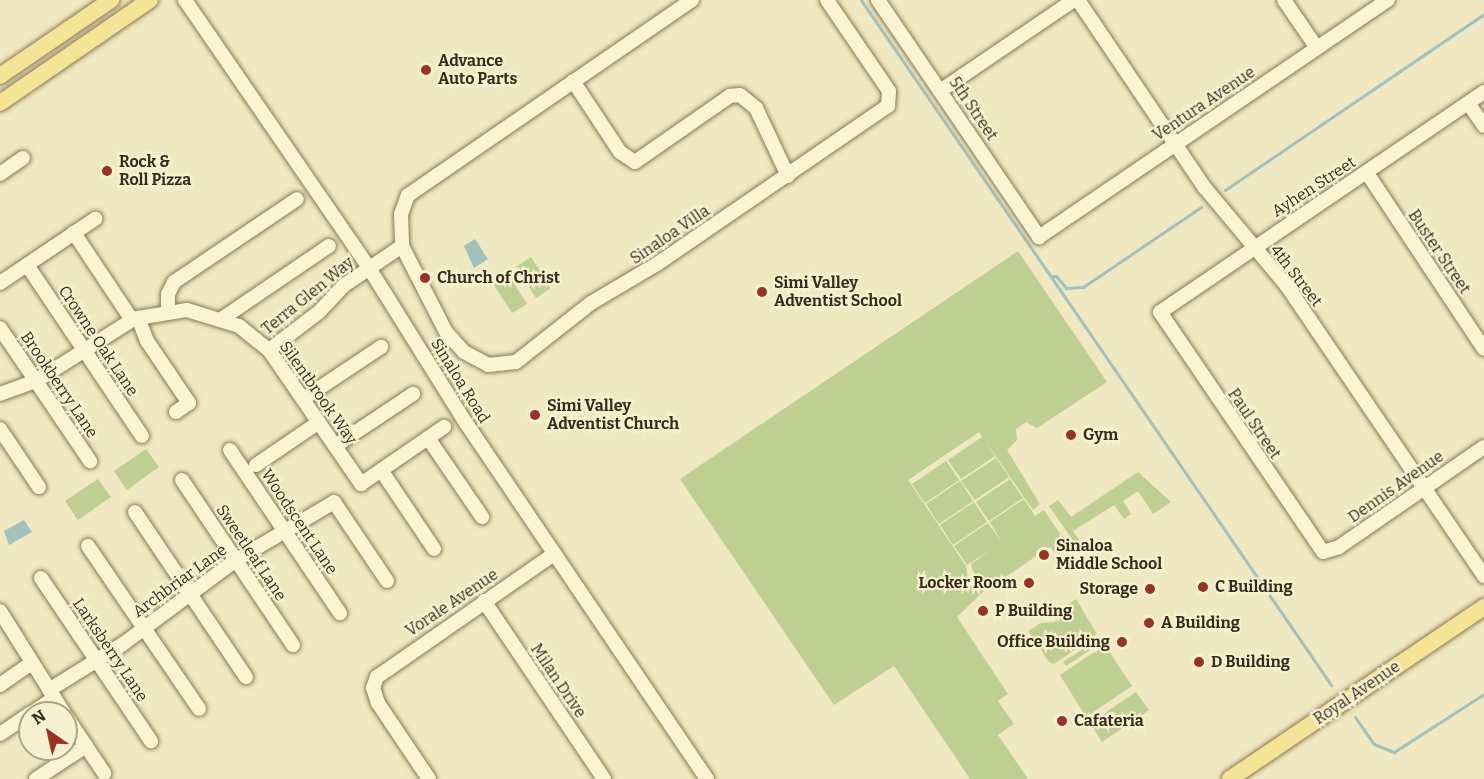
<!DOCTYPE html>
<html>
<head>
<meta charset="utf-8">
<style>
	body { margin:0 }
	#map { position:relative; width:1484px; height:779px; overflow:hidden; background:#f0e8c0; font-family:Bitter,serif }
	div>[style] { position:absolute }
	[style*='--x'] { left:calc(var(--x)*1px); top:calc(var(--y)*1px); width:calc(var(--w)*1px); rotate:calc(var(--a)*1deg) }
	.green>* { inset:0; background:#bfce93 }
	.water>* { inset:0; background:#a3c1bc }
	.stream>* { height:3px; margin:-1.5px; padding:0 1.5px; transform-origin:1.5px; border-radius:1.5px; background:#a3c1bc }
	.roads { filter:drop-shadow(0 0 2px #897857) drop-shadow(0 0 2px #897857) }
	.minor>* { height:14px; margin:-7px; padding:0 7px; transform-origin:7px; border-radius:7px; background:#faf4d3 }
	.major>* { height:16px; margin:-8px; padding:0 8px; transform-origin:8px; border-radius:8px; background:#f5e495 }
	.dots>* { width:16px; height:16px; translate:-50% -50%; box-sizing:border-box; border:3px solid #f7f1d0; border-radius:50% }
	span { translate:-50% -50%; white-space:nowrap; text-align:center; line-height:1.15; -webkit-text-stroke:4.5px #f7f1d0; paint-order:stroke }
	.poi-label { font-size:16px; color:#382d1c; font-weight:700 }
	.left { translate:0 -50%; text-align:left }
	.right { translate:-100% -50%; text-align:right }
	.street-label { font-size:16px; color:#382d1c }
	.north { position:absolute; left:18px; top:701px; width:60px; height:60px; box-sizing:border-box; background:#f7f1d0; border:2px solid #aba388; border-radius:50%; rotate:326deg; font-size:16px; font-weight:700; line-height:24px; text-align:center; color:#382d1c }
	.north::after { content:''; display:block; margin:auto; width:21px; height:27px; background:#9b3325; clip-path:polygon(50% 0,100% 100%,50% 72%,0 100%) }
</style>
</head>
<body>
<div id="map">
	<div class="green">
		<i style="clip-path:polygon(1018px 251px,1107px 382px,1037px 428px,1026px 422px,1016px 429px,1017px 440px,1007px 450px,1040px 504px,1033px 510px,984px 439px,995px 456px,961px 479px,948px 460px,982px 437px,979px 432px,908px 480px,966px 566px,969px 585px,984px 591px,957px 617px,1008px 694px,998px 701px,1014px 724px,998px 735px,1028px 779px,970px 779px,894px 666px,834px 705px,680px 479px)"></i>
		<i style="clip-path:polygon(531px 257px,551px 288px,536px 298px,516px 267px)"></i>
		<i style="clip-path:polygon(507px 273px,527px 304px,512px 313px,492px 282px)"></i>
		<i style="clip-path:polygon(146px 449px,159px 467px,127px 490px,114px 471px)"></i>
		<i style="clip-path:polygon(996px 458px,1009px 477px,975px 500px,961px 481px)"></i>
		<i style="clip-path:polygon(946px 461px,959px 480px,925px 503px,912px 484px)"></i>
		<i style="clip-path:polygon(1138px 472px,1171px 502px,1153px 514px,1138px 491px,1123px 501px,1131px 514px,1124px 519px,1114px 505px,1073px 531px,1081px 543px,1077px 546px,1049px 506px,1058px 500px,1071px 517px)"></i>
		<i style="clip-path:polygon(98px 479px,111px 497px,78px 520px,65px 501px)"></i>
		<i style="clip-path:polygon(1010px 479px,1023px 498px,989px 521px,976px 502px)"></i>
		<i style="clip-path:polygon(960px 481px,973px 501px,939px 524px,926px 504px)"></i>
		<i style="clip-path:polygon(1024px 499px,1035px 516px,1044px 510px,1067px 544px,1054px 552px,1050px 547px,992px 586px,975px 581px,971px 564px,991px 550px,967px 565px,954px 546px,988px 523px,1002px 543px,990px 522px)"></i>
		<i style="clip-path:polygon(974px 502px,987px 522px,953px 545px,940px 525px)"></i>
		<i style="clip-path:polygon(1076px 599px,1097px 634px,1054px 664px,1049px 662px,1028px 631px,1041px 623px,1055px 622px,1064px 607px)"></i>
		<i style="clip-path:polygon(1092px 643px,1095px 647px,1066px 666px,1063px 662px)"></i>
		<i style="clip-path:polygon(1105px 645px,1132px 686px,1086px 717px,1060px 675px)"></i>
		<i style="clip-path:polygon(1136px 692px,1149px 710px,1102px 742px,1090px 723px)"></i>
	</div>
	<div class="water">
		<i style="clip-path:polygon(475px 239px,488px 259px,474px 268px,464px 246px)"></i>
		<i style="clip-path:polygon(24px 520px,32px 532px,9px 545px,4px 531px)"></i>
	</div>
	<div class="stream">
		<i style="--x:861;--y:0;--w:831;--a:55.54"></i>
		<i style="--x:1225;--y:190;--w:313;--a:-34.2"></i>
		<i style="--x:1051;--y:276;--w:5;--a:0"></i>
		<i style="--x:1056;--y:276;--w:16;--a:50"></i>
		<i style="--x:1066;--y:288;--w:17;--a:-3"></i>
		<i style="--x:1083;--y:287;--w:143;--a:-34.1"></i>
		<i style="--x:1355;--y:717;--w:33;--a:55"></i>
		<i style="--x:1374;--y:744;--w:22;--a:22"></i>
		<i style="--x:1394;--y:752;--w:107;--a:-32.8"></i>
	</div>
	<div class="roads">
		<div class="minor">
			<i style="--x:185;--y:0;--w:325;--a:55.5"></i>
			<i style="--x:369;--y:268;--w:183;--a:58"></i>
			<i style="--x:466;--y:423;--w:430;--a:55.9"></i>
			<i style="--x:692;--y:0;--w:345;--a:145.5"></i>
			<i style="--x:408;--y:195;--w:20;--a:110"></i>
			<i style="--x:401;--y:214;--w:32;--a:88"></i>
			<i style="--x:402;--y:246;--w:97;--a:62.9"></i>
			<i style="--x:446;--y:332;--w:27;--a:48"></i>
			<i style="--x:464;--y:352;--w:27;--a:28"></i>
			<i style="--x:488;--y:365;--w:28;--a:-6"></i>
			<i style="--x:516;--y:362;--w:95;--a:-38.2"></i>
			<i style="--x:591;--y:303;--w:77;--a:-30.6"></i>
			<i style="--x:657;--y:264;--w:280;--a:-34.4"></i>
			<i style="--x:888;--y:106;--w:15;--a:-86"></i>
			<i style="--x:889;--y:91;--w:110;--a:-124.3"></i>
			<i style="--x:878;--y:0;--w:287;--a:55.8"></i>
			<i style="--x:1039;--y:237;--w:422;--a:-34.2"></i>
			<i style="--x:1078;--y:0;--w:227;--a:56"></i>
			<i style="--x:1205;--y:188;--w:128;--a:50.1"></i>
			<i style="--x:1287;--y:286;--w:351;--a:55.8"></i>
			<i style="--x:1284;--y:0;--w:58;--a:55.5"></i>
			<i style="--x:573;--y:81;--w:85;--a:56.5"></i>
			<i style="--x:620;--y:152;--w:18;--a:34"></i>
			<i style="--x:635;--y:162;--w:116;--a:-34.8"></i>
			<i style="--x:730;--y:96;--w:10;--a:-6"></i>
			<i style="--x:740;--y:95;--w:21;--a:39"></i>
			<i style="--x:756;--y:108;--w:75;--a:64.8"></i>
			<i style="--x:940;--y:91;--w:162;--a:-34.2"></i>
			<i style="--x:1484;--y:92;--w:392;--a:145.8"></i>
			<i style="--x:1160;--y:312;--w:290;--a:55.8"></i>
			<i style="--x:1323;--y:552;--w:17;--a:-17"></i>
			<i style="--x:1339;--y:547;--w:176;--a:-34.6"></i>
			<i style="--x:1468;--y:103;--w:28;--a:55"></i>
			<i style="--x:1367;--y:173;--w:211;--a:56.4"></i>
			<i style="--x:0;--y:174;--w:28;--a:-35"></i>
			<i style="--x:27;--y:265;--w:206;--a:56.1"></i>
			<i style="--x:0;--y:283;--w:115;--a:-34"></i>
			<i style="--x:168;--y:310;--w:16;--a:-90"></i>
			<i style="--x:168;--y:294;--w:13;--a:-63"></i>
			<i style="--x:174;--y:282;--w:148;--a:-34"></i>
			<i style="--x:223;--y:318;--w:128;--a:-34.2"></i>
			<i style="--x:0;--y:328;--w:161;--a:55.9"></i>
			<i style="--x:269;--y:350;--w:63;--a:-37.2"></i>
			<i style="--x:319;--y:312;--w:35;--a:-47"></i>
			<i style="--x:343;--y:286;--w:71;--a:-34.1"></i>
			<i style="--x:0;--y:394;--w:38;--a:-20"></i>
			<i style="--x:36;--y:381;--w:114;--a:-32.4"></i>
			<i style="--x:132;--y:320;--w:105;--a:-123.7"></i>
			<i style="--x:303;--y:399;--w:94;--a:-33.7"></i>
			<i style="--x:176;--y:412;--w:16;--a:-35"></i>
			<i style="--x:189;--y:403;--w:75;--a:-124.1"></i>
			<i style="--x:147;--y:341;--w:25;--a:-111"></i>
			<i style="--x:138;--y:318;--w:50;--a:-9.3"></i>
			<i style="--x:187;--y:310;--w:54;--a:17.1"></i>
			<i style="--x:239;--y:326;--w:38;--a:39"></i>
			<i style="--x:269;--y:350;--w:163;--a:55.5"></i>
			<i style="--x:361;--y:484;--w:101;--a:-34.5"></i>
			<i style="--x:0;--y:429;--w:70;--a:56.1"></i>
			<i style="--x:428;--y:438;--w:96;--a:55.6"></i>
			<i style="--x:335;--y:446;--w:94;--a:-33.7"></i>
			<i style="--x:230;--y:450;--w:197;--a:56"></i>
			<i style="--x:256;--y:465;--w:76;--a:-34.3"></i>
			<i style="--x:381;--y:470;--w:95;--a:56.1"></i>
			<i style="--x:182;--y:480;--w:199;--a:56.1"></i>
			<i style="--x:135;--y:512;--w:199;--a:56.1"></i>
			<i style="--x:88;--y:546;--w:197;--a:55.7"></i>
			<i style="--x:41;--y:578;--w:197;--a:56"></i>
			<i style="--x:484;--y:601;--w:215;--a:56"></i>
			<i style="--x:0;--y:611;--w:120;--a:57.9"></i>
			<i style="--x:0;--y:685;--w:38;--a:-35"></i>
			<i style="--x:49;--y:690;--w:87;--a:-31.9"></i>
			<i style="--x:123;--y:644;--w:141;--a:-36.6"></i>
			<i style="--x:236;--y:560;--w:114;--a:-30.6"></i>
			<i style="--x:334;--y:502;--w:95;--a:56.1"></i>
			<i style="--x:32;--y:713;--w:27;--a:-34"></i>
			<i style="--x:66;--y:716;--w:69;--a:56.3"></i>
			<i style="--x:0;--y:734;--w:36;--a:-34"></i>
			<i style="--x:36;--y:779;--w:60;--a:-33.4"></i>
			<i style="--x:429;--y:779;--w:92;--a:-123.9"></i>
			<i style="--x:378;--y:703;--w:16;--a:-108"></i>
			<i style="--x:373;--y:688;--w:12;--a:-70"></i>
			<i style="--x:377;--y:677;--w:216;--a:-34.8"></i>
		</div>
		<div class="major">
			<i style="--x:0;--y:76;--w:135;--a:-34.4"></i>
			<i style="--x:0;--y:103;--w:182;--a:-34.5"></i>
			<i style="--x:1230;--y:779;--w:307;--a:-34.1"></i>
		</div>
	</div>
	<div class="dots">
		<i style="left:426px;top:70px;background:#9b3325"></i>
		<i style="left:107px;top:171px;background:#9b3325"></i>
		<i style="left:425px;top:278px;background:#9b3325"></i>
		<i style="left:762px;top:292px;background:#9b3325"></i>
		<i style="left:535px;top:415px;background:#9b3325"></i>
		<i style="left:1071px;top:435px;background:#9b3325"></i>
		<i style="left:1044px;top:555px;background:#9b3325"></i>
		<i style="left:1029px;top:583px;background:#9b3325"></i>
		<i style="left:1203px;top:587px;background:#9b3325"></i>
		<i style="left:1150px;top:589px;background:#9b3325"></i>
		<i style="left:983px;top:611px;background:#9b3325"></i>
		<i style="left:1149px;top:623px;background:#9b3325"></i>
		<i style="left:1122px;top:642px;background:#9b3325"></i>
		<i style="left:1199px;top:662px;background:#9b3325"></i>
		<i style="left:1062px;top:721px;background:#9b3325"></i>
	</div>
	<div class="poi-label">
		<span class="left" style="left:438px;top:70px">Advance<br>Auto Parts</span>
		<span class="left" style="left:119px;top:171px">Rock &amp;<br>Roll Pizza</span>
		<span class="left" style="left:437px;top:278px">Church of Christ</span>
		<span class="left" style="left:774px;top:292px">Simi Valley<br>Adventist School</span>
		<span class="left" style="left:547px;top:415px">Simi Valley<br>Adventist Church</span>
		<span class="left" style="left:1083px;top:435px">Gym</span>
		<span class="left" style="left:1056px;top:555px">Sinaloa<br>Middle School</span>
		<span class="right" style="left:1017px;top:583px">Locker Room</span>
		<span class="left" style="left:1215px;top:587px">C Building</span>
		<span class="right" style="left:1138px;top:589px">Storage</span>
		<span class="left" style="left:995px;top:611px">P Building</span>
		<span class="left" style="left:1161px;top:623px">A Building</span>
		<span class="right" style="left:1110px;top:642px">Office Building</span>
		<span class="left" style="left:1211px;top:662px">D Building</span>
		<span class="left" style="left:1074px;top:721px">Cafateria</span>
	</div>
	<div class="street-label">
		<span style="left:1204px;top:104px;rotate:-34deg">Ventura Avenue</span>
		<span style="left:973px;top:109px;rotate:56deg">5th Street</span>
		<span style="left:1314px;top:187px;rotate:-33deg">Ayhen Street</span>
		<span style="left:670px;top:235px;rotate:-34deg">Sinaloa Villa</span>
		<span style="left:1439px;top:252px;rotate:56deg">Buster Street</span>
		<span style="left:1296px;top:276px;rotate:52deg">4th Street</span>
		<span style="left:308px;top:296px;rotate:-39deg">Terra Glen Way</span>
		<span style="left:98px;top:341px;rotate:56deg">Crowne Oak Lane</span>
		<span style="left:460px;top:381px;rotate:58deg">Sinaloa Road</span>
		<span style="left:59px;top:385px;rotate:56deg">Brookberry Lane</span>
		<span style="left:318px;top:393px;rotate:55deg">Silentbrook Way</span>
		<span style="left:1254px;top:424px;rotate:56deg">Paul Street</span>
		<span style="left:1396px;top:487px;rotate:-35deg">Dennis Avenue</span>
		<span style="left:299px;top:522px;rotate:56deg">Woodscent Lane</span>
		<span style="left:251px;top:553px;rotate:56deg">Sweetleaf Lane</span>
		<span style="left:180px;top:581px;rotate:-36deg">Archbriar Lane</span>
		<span style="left:452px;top:603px;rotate:-34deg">Vorale Avenue</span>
		<span style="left:110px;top:650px;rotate:56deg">Larksberry Lane</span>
		<span style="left:558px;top:681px;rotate:56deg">Milan Drive</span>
		<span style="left:1357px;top:693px;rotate:-34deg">Royal Avenue</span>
	</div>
	<div class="north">N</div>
</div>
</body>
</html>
